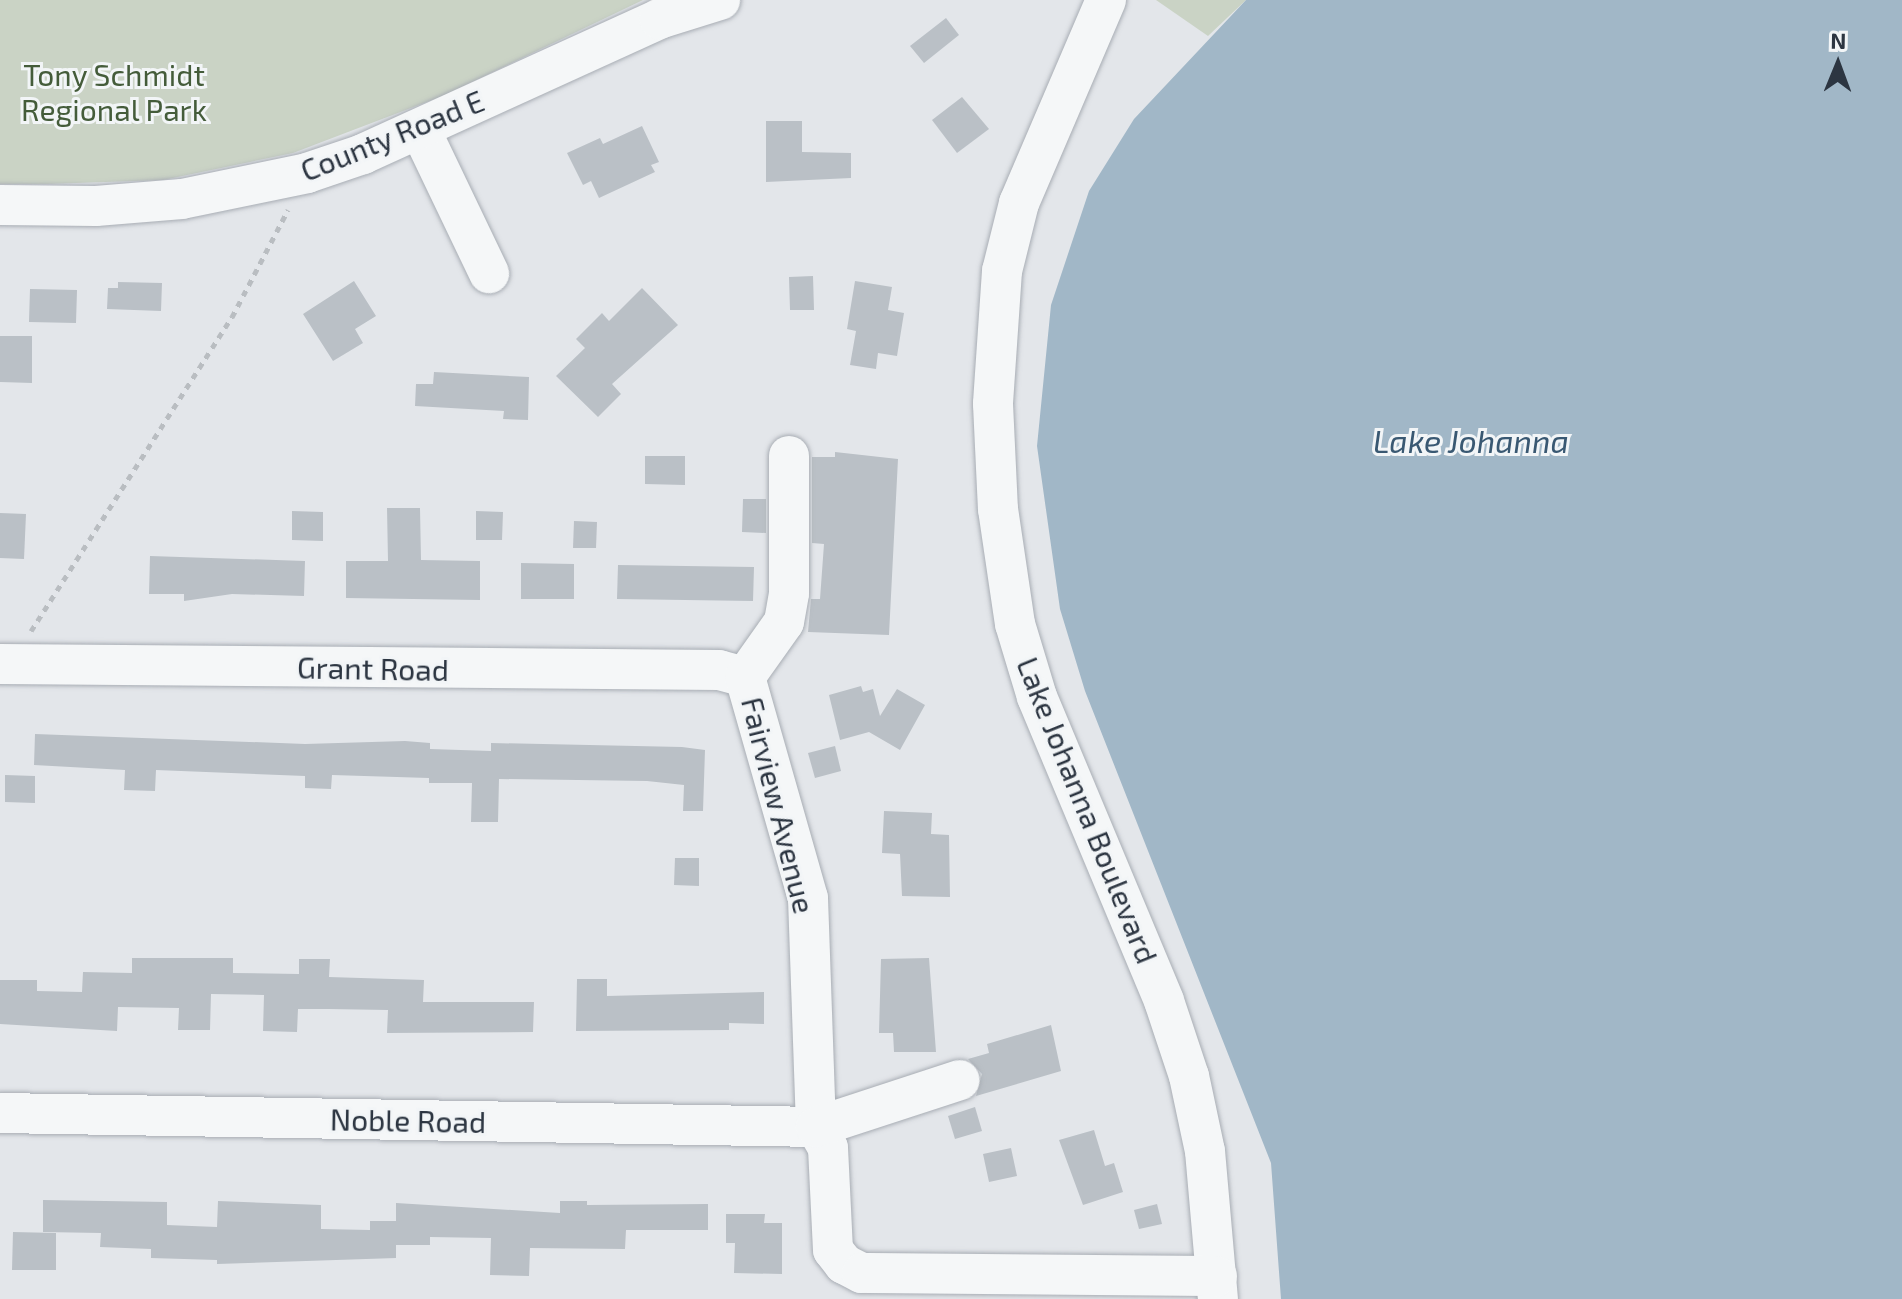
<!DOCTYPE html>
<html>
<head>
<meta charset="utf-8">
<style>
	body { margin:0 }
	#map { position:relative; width:1902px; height:1299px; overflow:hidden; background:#e3e6ea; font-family:"Exo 2",sans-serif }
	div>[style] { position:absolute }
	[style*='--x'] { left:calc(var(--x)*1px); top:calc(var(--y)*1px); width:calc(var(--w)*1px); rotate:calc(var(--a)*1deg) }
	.green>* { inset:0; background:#cad3c5 }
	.water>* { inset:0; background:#a1b7c7 }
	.building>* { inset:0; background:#bac0c6 }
	.path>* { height:5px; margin-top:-2.5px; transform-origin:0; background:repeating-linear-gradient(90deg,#b9bdc1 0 6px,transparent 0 12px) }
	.roads { filter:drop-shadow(0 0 2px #a8adb4) drop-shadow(0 0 2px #a8adb4) }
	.minor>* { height:40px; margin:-20px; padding:0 20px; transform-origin:20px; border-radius:20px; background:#f5f7f8 }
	span { translate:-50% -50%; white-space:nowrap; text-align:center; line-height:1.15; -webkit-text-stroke:6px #f2f5f7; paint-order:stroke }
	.park-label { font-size:30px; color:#445c3a }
	.street-label { font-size:30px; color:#2c3541 }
	.water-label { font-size:32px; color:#395872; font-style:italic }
	.north { position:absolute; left:1798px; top:24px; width:80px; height:80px; -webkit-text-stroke:6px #f2f5f7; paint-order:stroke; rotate:1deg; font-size:22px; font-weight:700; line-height:32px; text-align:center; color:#2c3541 }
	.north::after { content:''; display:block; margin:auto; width:28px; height:36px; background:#2c3541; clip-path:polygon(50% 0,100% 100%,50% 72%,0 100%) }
</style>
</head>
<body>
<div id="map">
	<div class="green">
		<i style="clip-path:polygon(0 0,643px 0,445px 95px,293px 153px,163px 180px,47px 184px,0 184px)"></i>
		<i style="clip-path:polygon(1156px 0,1246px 0,1208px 36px)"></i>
	</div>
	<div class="water">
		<i style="clip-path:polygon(1246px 0,1902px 0,1902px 1299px,1281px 1299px,1271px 1163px,1085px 691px,1060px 609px,1037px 446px,1051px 305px,1089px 191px,1134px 119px)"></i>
	</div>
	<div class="building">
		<i style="clip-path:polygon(946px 18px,959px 35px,924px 63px,910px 46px)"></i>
		<i style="clip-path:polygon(962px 97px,989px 129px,957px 153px,932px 120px)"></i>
		<i style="clip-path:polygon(766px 121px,802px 121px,802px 152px,851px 153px,851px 178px,766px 182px)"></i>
		<i style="clip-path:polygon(642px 126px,659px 162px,651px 165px,655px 172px,599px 198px,591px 181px,583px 185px,567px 153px,600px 138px,603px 144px)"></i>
		<i style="clip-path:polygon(813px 276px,814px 310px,790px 310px,789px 277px)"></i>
		<i style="clip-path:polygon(354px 281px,376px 316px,355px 329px,363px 343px,333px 361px,303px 314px)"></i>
		<i style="clip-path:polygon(855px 281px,892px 287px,888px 310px,904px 313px,897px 356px,878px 353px,876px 369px,850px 365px,856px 331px,847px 329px)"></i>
		<i style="clip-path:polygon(118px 282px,162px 283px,161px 311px,107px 309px,108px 288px,118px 288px)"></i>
		<i style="clip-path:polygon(642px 288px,678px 325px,612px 384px,621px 394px,598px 417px,556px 376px,585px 348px,576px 339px,602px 313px,609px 321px)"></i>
		<i style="clip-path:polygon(30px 289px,77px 290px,76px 323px,29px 322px)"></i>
		<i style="clip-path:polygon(0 336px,32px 336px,32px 383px,0 382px)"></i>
		<i style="clip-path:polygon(434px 372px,529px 377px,528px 420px,503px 419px,504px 411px,415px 406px,416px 384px,433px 384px)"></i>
		<i style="clip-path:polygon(835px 452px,898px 459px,889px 635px,808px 632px,811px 599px,820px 599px,824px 544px,812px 543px,812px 457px,835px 457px)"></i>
		<i style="clip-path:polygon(645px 456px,685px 456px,685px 485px,645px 484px)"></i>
		<i style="clip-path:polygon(743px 499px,766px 499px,766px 533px,742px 532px)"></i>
		<i style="clip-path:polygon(387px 508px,420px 508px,421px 560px,480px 561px,480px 600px,346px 598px,346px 561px,388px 561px)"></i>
		<i style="clip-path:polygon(292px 511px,323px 512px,323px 541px,292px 540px)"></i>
		<i style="clip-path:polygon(476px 511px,503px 512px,502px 540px,476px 540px)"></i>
		<i style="clip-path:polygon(0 513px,26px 514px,24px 559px,0 558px)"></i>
		<i style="clip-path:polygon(574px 521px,597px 522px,596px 548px,573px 548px)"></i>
		<i style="clip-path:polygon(150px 556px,305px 561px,304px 596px,232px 594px,184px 601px,184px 594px,149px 594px)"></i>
		<i style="clip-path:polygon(521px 563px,574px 564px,574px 599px,521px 599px)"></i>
		<i style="clip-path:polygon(618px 565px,754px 567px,753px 601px,617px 599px)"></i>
		<i style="clip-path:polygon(861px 686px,863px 692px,873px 689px,880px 716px,897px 689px,925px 705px,900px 750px,869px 732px,840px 740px,829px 695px)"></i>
		<i style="clip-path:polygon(35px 734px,305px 744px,405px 741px,430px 743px,430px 749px,491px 751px,491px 743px,682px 747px,705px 750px,703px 811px,683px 811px,684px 785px,647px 781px,499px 779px,498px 822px,471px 822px,472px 783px,429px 783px,429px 778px,332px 775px,331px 789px,305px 788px,305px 776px,156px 770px,155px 791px,124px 790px,125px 770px,34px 765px)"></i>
		<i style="clip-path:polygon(835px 746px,841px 771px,815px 778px,808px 753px)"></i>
		<i style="clip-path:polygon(5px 775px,35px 776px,35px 803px,5px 802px)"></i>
		<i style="clip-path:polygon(884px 811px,932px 813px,931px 834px,949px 835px,950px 897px,902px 896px,900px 854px,882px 853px)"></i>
		<i style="clip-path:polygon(675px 858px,699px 858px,699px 886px,674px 885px)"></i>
		<i style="clip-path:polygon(132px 958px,233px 958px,233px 973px,299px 974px,299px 959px,330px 959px,329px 977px,424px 980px,423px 1002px,534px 1002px,533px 1032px,387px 1033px,388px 1010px,328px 1009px,298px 1009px,297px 1032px,263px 1031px,264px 995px,211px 994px,210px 1030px,178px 1030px,179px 1008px,118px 1007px,117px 1031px,0 1024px,0 980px,37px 980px,37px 991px,82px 992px,83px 972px,132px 973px)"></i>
		<i style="clip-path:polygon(929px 958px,936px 1052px,894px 1052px,893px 1033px,879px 1033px,881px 959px)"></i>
		<i style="clip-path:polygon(577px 979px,607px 979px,607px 996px,764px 992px,764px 1024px,729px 1023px,729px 1030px,576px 1031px)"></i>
		<i style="clip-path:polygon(1051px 1025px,1061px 1071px,976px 1096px,982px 1074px,968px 1059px,989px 1053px,987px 1044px)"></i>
		<i style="clip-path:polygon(975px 1107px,982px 1131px,955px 1139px,948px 1116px)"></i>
		<i style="clip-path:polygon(1094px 1130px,1105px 1166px,1114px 1163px,1123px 1192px,1083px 1205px,1059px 1140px)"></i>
		<i style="clip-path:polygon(1011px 1148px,1017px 1176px,989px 1182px,983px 1154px)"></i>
		<i style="clip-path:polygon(43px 1200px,167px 1202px,167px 1225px,217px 1227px,218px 1201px,321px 1205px,321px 1229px,370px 1230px,370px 1221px,396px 1221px,396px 1203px,560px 1213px,560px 1201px,587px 1201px,587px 1205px,708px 1204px,708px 1230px,626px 1230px,625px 1249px,530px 1248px,529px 1276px,490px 1275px,491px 1238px,430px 1237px,430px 1245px,396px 1245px,396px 1258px,217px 1264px,217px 1260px,151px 1258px,151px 1249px,100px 1247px,101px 1233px,43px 1232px)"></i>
		<i style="clip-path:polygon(1157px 1204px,1162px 1224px,1139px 1229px,1134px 1210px)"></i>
		<i style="clip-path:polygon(726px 1214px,765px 1214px,764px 1223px,782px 1223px,782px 1274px,734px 1273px,735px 1243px,726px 1243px)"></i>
		<i style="clip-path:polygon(13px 1232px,56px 1233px,56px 1270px,12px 1270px)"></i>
	</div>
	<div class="path">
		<i style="--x:31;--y:631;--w:373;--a:-57.4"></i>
		<i style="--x:232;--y:317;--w:121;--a:-62.4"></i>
	</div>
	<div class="roads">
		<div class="minor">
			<i style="--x:1106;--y:0;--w:221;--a:113.2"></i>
			<i style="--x:1019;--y:203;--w:70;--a:104"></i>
			<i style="--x:1002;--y:271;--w:133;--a:93.9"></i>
			<i style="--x:993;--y:404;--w:105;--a:87.3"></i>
			<i style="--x:998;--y:509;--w:116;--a:81.6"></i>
			<i style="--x:1015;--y:624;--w:76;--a:73.2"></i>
			<i style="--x:1037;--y:697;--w:329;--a:67.3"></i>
			<i style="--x:1164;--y:1001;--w:79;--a:71.6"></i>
			<i style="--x:1189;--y:1076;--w:77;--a:78"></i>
			<i style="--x:1205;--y:1151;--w:149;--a:85"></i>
			<i style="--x:420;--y:129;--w:160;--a:64.4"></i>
			<i style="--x:0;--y:205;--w:96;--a:0.6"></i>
			<i style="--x:96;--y:206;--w:86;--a:-4.7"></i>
			<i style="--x:182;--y:199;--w:128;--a:-11.7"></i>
			<i style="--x:307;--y:173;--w:59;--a:-18.7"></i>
			<i style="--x:363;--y:154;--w:325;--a:-24.5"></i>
			<i style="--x:659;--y:19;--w:64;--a:-17.3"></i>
			<i style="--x:0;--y:664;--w:719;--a:0.48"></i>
			<i style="--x:719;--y:670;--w:27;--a:15"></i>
			<i style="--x:745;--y:677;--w:230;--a:74.1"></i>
			<i style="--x:808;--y:898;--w:229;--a:88"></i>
			<i style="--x:816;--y:1127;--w:24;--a:60"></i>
			<i style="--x:828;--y:1148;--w:102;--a:87.2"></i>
			<i style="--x:833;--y:1250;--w:18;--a:52"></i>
			<i style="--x:844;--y:1264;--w:20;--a:27"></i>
			<i style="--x:862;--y:1273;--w:355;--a:0.5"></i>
			<i style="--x:745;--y:677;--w:67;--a:-54.7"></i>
			<i style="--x:784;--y:622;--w:29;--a:-80"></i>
			<i style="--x:789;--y:593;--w:137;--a:-90"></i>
			<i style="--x:0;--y:1113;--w:816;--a:0.98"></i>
			<i style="--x:816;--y:1127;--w:151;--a:-18.1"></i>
		</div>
	</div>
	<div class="park-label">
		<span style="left:114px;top:91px">Tony Schmidt<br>Regional Park</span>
	</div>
	<div class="street-label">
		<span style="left:392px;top:135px;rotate:-22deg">County Road E</span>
		<span style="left:373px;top:668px;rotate:1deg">Grant Road</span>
		<span style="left:779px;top:805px;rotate:76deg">Fairview Avenue</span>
		<span style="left:1088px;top:810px;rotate:68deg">Lake Johanna Boulevard</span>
		<span style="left:408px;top:1120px;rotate:1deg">Noble Road</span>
	</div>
	<div class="water-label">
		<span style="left:1471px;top:440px">Lake Johanna</span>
	</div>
	<div class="north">N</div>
</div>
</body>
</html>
